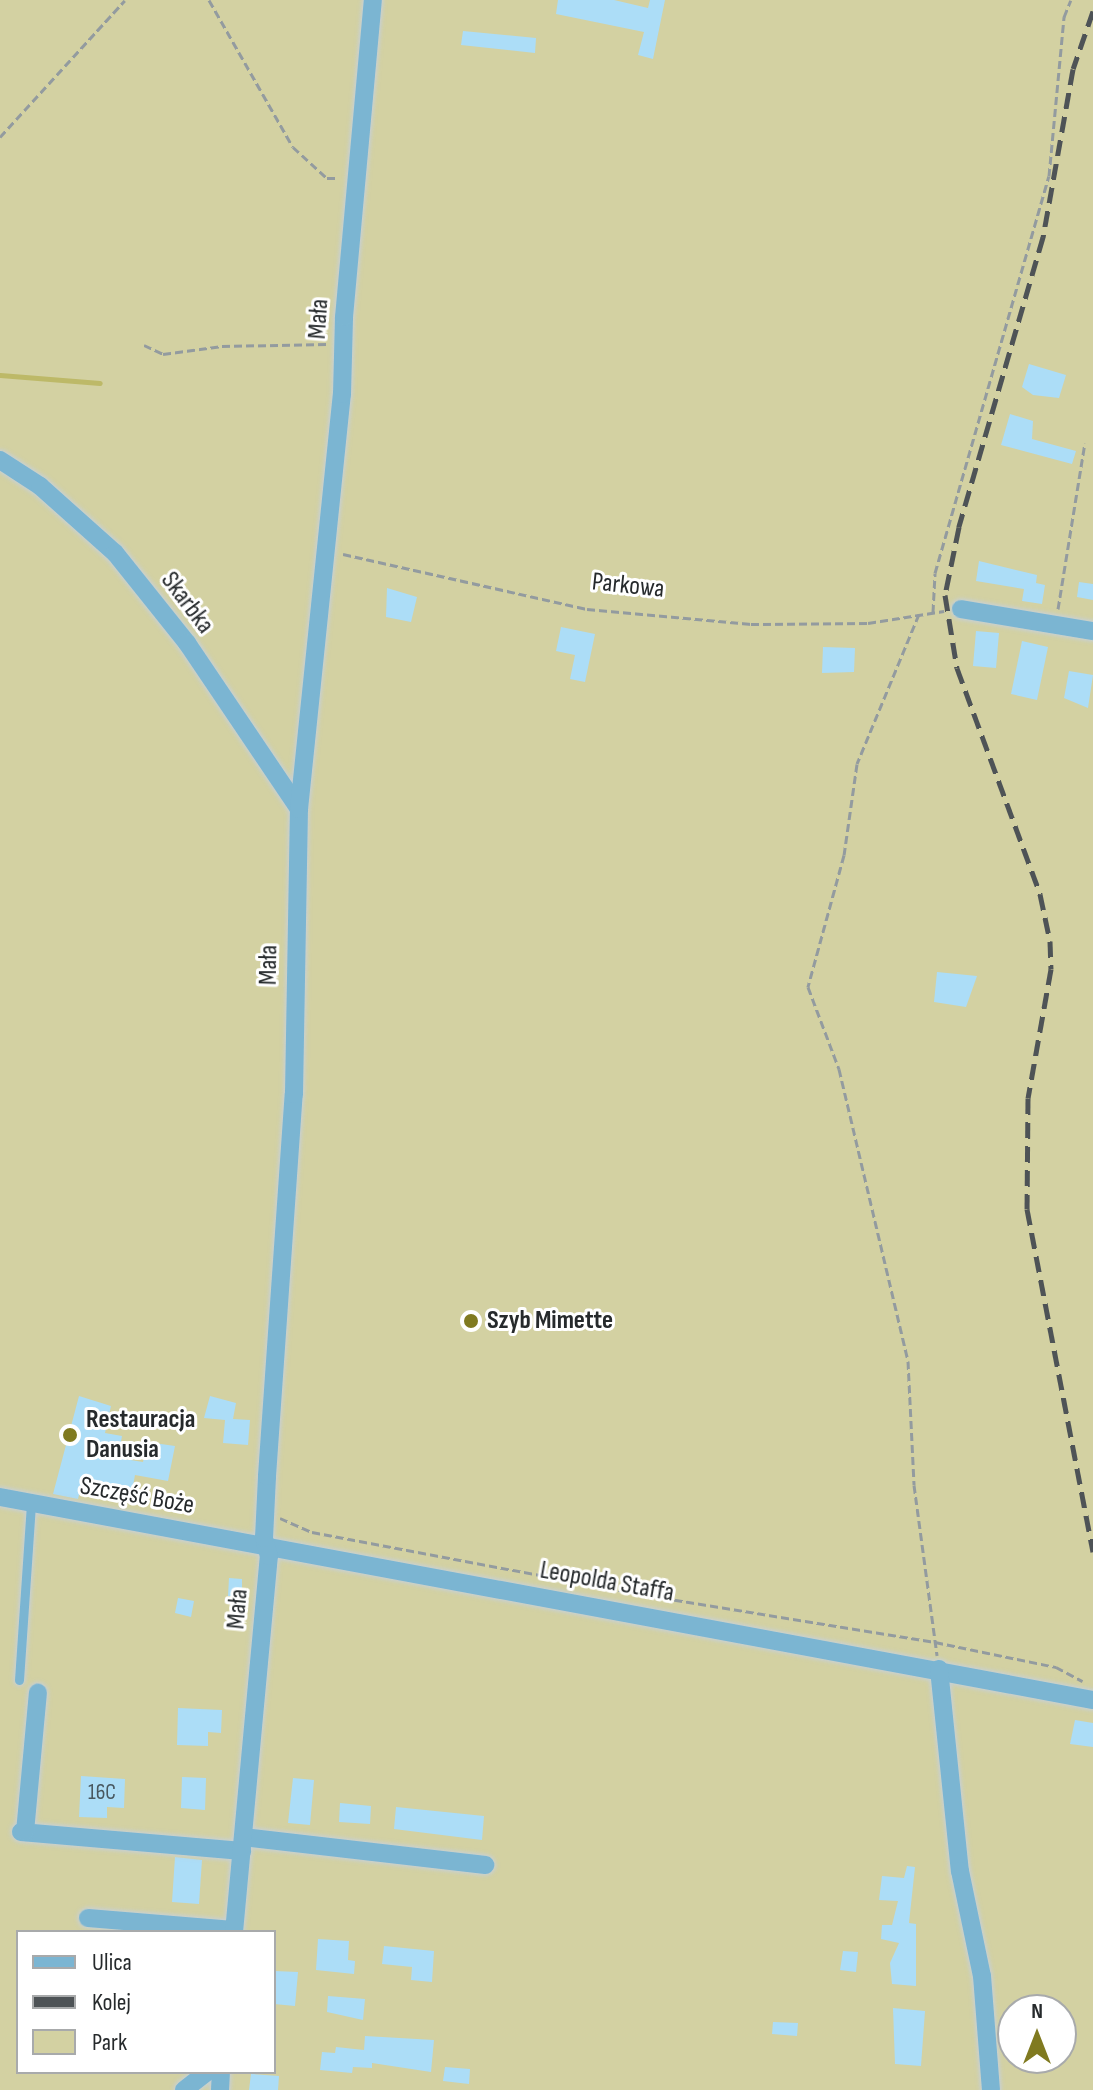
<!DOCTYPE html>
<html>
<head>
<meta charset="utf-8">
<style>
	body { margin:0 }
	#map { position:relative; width:1093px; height:2090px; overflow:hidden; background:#eaf5fa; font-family:"Sofia Sans Condensed",sans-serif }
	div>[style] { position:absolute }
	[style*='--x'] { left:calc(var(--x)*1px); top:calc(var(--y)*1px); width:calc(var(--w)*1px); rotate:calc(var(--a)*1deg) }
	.green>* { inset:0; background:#d3d1a2 }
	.stream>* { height:5px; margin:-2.5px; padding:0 2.5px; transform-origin:2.5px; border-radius:2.5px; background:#bdb968 }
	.building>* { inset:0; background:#acddf7 }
	.path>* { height:3px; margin-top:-1.5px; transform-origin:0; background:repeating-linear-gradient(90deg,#939b9f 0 8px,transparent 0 12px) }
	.roads { filter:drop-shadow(0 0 2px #c7d0d5) drop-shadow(0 0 2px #c7d0d5) }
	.lane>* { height:9px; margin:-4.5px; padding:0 4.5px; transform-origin:4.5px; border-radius:4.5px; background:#7bb5d2 }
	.street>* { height:18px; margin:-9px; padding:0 9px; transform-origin:9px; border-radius:9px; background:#7bb5d2 }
	.rail>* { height:5px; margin-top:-2.5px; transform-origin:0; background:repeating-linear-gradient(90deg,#4e5356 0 16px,transparent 0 24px) }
	.dots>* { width:22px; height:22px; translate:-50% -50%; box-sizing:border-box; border:4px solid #fff; border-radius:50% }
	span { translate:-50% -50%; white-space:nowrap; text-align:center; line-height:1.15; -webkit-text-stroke:6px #fff; paint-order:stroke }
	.number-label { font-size:22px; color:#48575f }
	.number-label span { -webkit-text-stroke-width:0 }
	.street-label { font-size:26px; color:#262a2c }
	.poi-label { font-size:26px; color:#262a2c; font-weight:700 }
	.left { translate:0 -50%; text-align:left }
	.legend { position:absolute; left:16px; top:1930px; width:260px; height:144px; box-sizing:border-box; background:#fff; border:2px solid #a8aaab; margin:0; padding:10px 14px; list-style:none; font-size:24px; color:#262a2c }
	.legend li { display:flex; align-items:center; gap:16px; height:40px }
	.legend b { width:40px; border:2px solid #a8aaab }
	.north { position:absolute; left:997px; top:1994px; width:80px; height:80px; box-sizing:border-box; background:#fff; border:2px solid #a8aaab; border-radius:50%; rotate:0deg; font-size:22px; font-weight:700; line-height:32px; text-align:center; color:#262a2c }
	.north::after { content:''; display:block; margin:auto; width:28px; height:36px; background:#807a20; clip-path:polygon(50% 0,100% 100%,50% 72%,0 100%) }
</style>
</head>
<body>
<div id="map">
	<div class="green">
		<i style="clip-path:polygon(evenodd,0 0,1093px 0,1093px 2090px,0 2090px,0 0,18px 1932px,274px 1932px,274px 2072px,18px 2072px,18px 1932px,0 0,1013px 2010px,1061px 2010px,1061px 2058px,1013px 2058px,1013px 2010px)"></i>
	</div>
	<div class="stream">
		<i style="--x:0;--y:375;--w:100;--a:4.6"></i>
	</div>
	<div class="building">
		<i style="clip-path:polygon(558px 0,614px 0,648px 8px,650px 0,665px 0,653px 59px,638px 55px,644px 32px,556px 14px)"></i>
		<i style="clip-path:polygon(463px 31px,536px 38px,535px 53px,461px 45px)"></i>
		<i style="clip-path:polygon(1029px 364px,1066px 375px,1059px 398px,1033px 395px,1022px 387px)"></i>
		<i style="clip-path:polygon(1010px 414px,1033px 421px,1032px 439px,1076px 451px,1072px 464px,1001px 445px)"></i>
		<i style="clip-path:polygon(979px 561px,1037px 575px,1036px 583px,1045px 585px,1042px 604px,1022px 601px,1024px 589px,976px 581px)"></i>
		<i style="clip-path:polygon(1079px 582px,1093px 584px,1093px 600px,1077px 597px)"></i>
		<i style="clip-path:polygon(387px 588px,417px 597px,411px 622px,386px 617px)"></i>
		<i style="clip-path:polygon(561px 627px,595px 634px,585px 682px,570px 679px,575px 655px,556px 651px)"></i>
		<i style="clip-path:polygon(976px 631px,999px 633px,996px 668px,973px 666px)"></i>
		<i style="clip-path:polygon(1022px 641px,1048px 647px,1037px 700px,1011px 694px)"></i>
		<i style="clip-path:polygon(823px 647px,855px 648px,854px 672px,822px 673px)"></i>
		<i style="clip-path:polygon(1069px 671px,1093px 675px,1088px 708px,1064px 698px)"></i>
		<i style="clip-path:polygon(937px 972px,977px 976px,966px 1007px,934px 1002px)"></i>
		<i style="clip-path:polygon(79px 1396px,111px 1406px,105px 1433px,122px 1436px,118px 1458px,143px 1462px,147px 1442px,175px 1446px,168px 1481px,135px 1475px,131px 1497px,81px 1487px,78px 1499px,53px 1494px)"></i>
		<i style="clip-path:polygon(210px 1396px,236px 1403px,233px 1419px,250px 1420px,248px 1445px,223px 1443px,225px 1420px,204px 1418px)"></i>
		<i style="clip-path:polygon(229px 1578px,242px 1579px,242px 1596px,228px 1596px)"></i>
		<i style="clip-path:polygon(178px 1598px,194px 1601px,191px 1617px,175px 1613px)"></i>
		<i style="clip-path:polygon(178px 1708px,222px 1710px,221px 1733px,208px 1732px,208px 1746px,177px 1745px)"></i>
		<i style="clip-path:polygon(1075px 1720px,1093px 1723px,1093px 1747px,1070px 1744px)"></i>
		<i style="clip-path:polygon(81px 1776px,125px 1779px,124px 1808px,107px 1807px,107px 1818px,79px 1817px)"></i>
		<i style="clip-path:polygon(182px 1777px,206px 1778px,205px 1810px,181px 1808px)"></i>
		<i style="clip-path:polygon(293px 1778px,314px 1780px,310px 1825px,288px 1823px)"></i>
		<i style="clip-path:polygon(340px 1803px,371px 1806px,370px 1824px,339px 1822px)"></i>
		<i style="clip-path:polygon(396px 1807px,484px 1816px,482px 1840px,394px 1829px)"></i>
		<i style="clip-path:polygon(175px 1857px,202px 1860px,199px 1904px,172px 1902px)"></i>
		<i style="clip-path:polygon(907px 1866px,915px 1867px,909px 1923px,916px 1924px,916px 1986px,892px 1984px,890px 1963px,899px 1943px,881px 1939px,882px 1925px,892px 1925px,898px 1901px,879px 1900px,882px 1876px,904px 1878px)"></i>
		<i style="clip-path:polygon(318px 1939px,349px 1941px,348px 1960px,355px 1961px,354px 1974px,316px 1970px)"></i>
		<i style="clip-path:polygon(384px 1946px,434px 1951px,432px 1982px,411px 1980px,412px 1967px,382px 1964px)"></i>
		<i style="clip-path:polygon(843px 1951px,858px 1952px,856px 1972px,840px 1970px)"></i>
		<i style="clip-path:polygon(274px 1971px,298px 1972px,295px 2006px,274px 2004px)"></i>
		<i style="clip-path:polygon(328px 1996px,365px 1999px,363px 2020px,327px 2012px)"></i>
		<i style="clip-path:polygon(893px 2008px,925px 2011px,921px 2066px,895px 2064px)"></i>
		<i style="clip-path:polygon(773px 2022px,798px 2023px,797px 2036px,772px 2034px)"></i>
		<i style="clip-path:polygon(365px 2036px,434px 2040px,431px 2072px,372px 2063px,372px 2068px,353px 2067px,352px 2073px,320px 2070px,322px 2052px,335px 2053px,336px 2047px,364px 2050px)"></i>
		<i style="clip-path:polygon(445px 2067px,470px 2069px,469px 2084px,443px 2081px)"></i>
		<i style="clip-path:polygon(251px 2074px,279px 2076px,278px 2090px,249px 2090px)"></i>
	</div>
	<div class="path">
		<i style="--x:209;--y:0;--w:169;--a:60.3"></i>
		<i style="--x:293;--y:147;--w:46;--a:42.4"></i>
		<i style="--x:327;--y:178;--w:12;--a:0"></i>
		<i style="--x:0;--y:137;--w:185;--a:-47.6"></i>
		<i style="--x:144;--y:345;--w:21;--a:25"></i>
		<i style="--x:163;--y:354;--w:60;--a:-7.7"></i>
		<i style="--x:222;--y:346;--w:105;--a:-1.1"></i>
		<i style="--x:343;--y:554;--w:250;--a:12.7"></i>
		<i style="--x:587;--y:609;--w:165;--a:5.2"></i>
		<i style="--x:751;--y:624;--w:117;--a:-0.5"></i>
		<i style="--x:868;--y:623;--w:77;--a:-9"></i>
		<i style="--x:1058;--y:609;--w:168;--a:-80.8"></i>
		<i style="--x:933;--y:612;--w:39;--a:-87"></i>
		<i style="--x:935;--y:573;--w:413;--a:-74"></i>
		<i style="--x:1049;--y:176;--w:160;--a:-84.6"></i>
		<i style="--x:1064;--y:17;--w:18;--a:-68"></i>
		<i style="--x:919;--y:614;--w:162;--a:112.5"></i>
		<i style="--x:857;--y:764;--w:92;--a:98.1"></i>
		<i style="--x:844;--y:855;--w:137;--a:105.3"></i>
		<i style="--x:808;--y:987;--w:88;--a:69.3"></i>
		<i style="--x:839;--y:1069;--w:300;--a:76.7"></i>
		<i style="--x:908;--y:1361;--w:124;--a:87.2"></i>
		<i style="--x:914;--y:1485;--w:172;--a:82.3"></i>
		<i style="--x:280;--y:1518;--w:35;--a:24"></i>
		<i style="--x:312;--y:1532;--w:333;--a:10.7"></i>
		<i style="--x:639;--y:1594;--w:300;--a:9.2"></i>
		<i style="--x:935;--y:1642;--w:124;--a:11.7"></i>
		<i style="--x:1056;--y:1667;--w:30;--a:28"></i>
	</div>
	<div class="roads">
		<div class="lane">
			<i style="--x:19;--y:1680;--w:177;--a:-86.1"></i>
		</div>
		<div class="street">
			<i style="--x:0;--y:460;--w:48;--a:33"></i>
			<i style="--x:40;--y:486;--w:101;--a:41.8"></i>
			<i style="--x:115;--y:553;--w:115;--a:51.3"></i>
			<i style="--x:187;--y:643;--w:200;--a:56"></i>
			<i style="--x:961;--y:609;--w:134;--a:9.5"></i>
			<i style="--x:0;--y:1497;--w:1112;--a:10.52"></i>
			<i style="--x:939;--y:1669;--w:203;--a:84.1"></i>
			<i style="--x:960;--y:1871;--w:107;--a:78.2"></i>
			<i style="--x:982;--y:1976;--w:114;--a:85.5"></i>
			<i style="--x:21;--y:1832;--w:222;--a:4.9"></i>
			<i style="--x:25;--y:1832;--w:140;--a:-84.7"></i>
			<i style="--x:243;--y:1837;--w:244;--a:6.6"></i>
			<i style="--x:88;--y:1918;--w:146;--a:4.7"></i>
			<i style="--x:234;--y:1932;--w:378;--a:-84.7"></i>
			<i style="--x:269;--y:1556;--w:19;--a:-106"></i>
			<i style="--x:264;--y:1538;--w:62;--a:-87.2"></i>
			<i style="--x:267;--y:1476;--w:383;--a:-86"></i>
			<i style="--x:294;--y:1094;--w:285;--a:-89"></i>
			<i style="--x:299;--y:809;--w:417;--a:-84.1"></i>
			<i style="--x:342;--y:394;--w:77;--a:-88.5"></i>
			<i style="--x:344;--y:317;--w:318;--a:-84.8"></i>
			<i style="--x:184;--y:2090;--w:29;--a:-38"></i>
			<i style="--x:220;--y:2090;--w:18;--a:-87"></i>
		</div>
	</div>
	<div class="rail">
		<i style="--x:1093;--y:11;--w:61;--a:109"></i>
		<i style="--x:1073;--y:69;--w:171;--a:100.1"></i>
		<i style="--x:1043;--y:237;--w:302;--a:106.2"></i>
		<i style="--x:959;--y:527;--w:69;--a:101.6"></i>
		<i style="--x:945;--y:595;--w:74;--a:80.7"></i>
		<i style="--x:957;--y:668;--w:241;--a:69.8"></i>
		<i style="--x:1040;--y:894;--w:48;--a:78"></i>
		<i style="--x:1050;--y:941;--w:28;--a:88"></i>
		<i style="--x:1051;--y:969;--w:131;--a:100.1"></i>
		<i style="--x:1028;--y:1098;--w:111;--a:90.5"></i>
		<i style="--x:1027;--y:1209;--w:349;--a:79.1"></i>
	</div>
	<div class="dots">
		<i style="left:471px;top:1321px;background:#807a20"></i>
		<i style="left:70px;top:1435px;background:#807a20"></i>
	</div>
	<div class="number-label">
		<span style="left:102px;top:1793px">16C</span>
	</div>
	<div class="street-label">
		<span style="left:319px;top:319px;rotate:-86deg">Mała</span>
		<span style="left:628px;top:586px;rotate:6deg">Parkowa</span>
		<span style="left:187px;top:603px;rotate:53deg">Skarbka</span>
		<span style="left:269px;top:965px;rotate:-89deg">Mała</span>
		<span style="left:137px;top:1496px;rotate:10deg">Szczęść Boże</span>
		<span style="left:607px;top:1582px;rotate:10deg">Leopolda Staffa</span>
		<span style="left:238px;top:1609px;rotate:-85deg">Mała</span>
	</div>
	<div class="poi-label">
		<span class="left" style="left:487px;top:1321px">Szyb Mimette</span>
		<span class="left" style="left:86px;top:1435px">Restauracja<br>Danusia</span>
	</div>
	<ul class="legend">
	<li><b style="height:10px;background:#7bb5d2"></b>Ulica</li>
	<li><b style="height:10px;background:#4e5356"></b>Kolej</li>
	<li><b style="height:22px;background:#d3d1a2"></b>Park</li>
	</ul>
	<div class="north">N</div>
</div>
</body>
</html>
